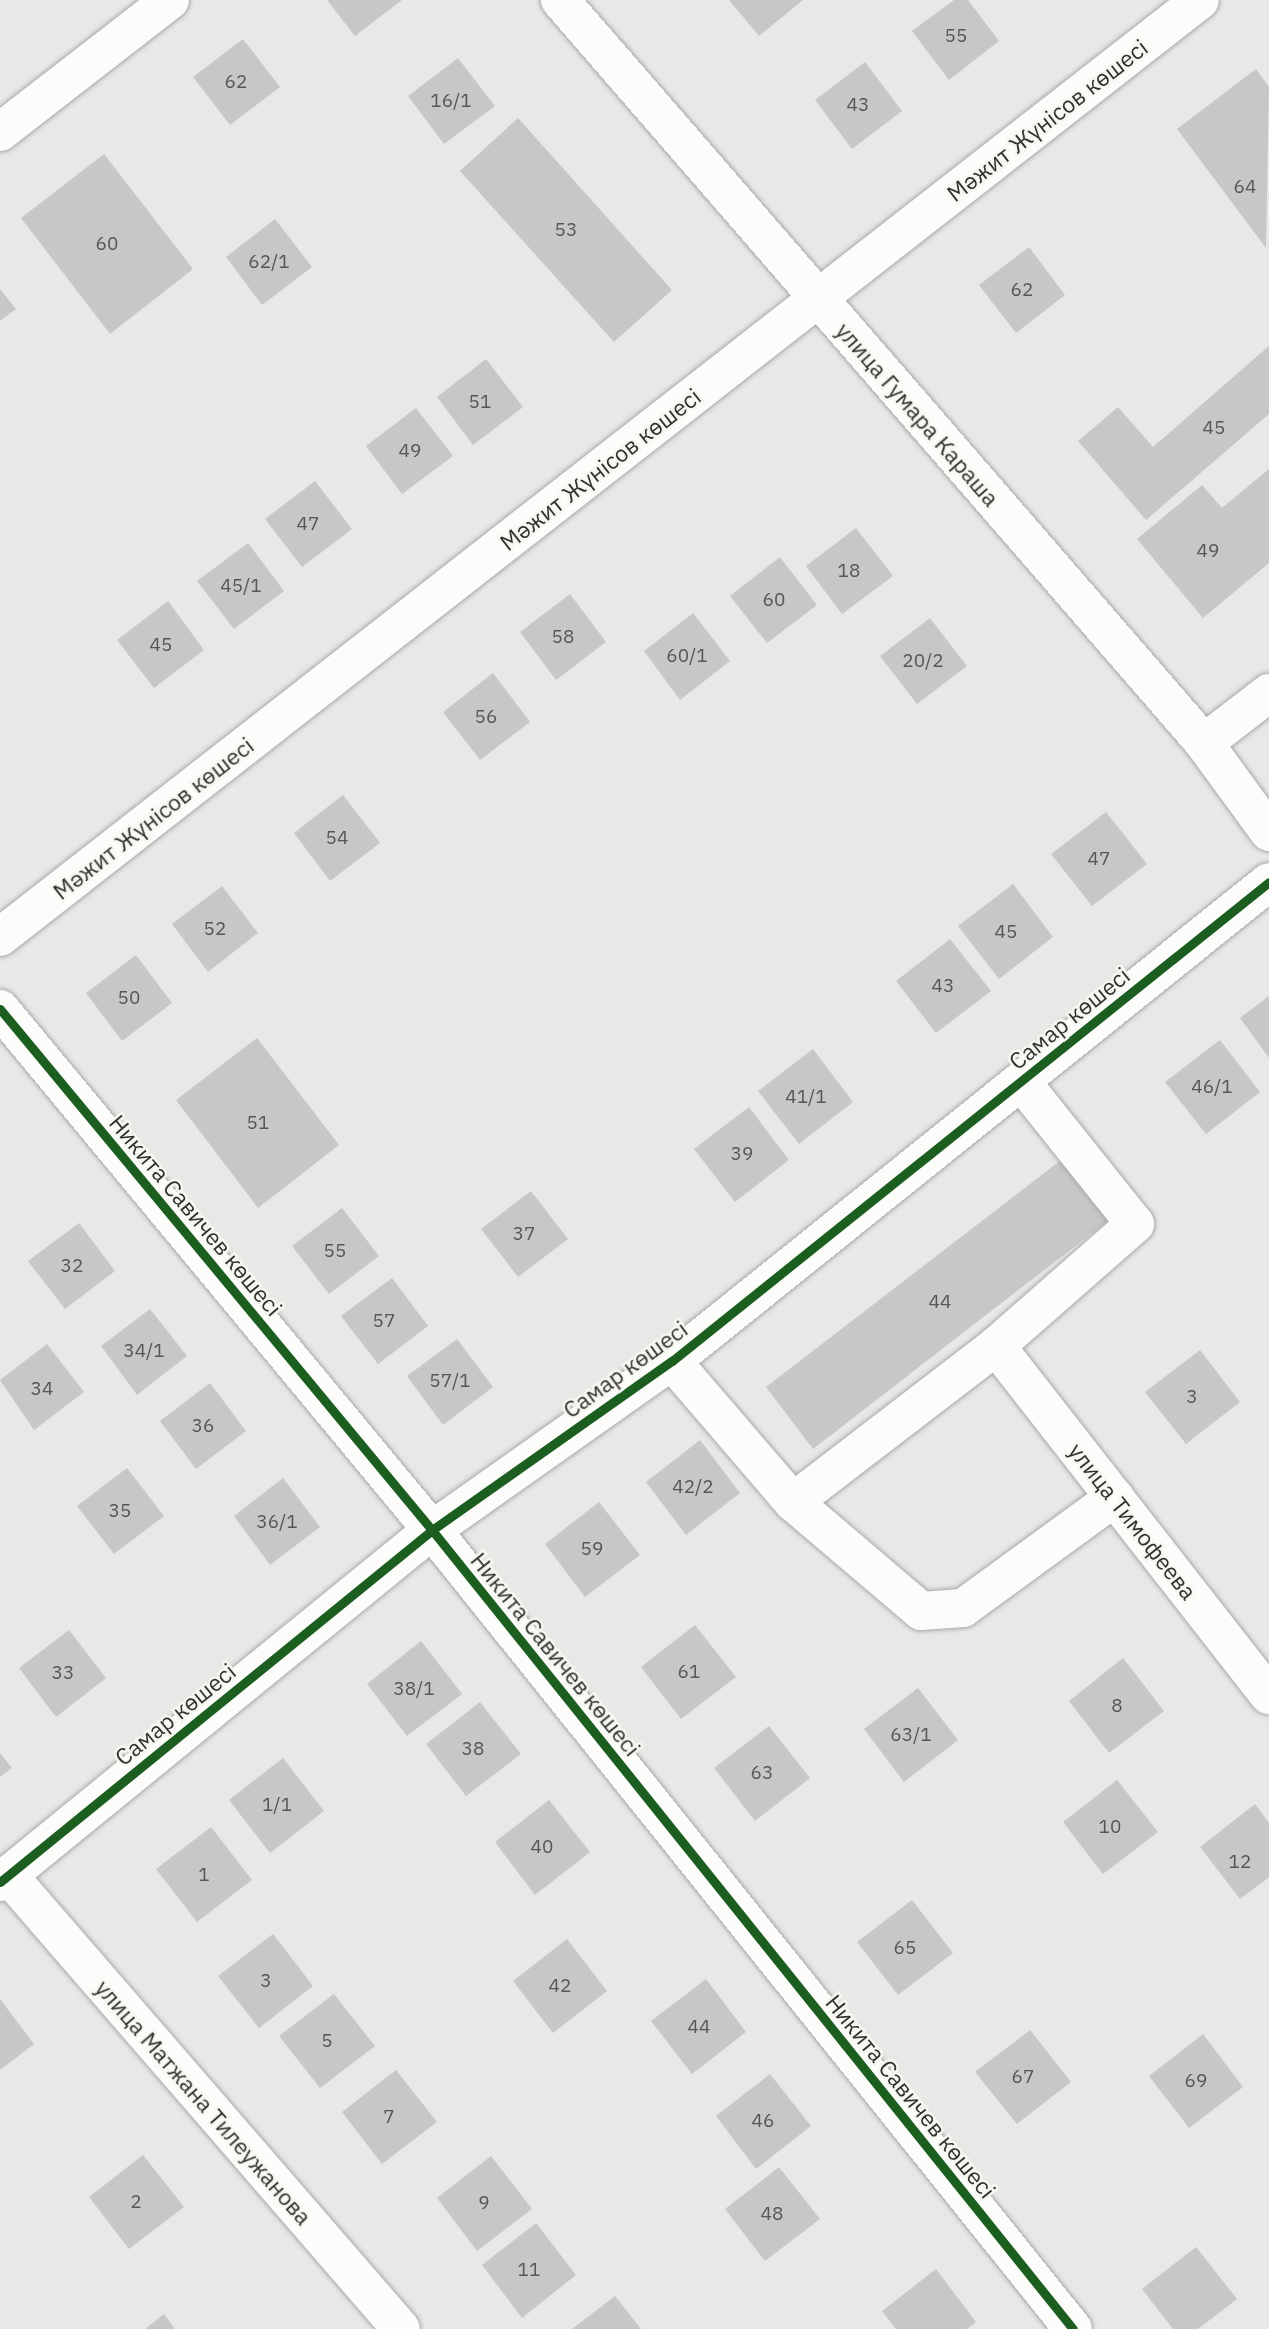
<!DOCTYPE html>
<html>
<head>
<meta charset="utf-8">
<style>
	body { margin:0 }
	#map { position:relative; width:1269px; height:2329px; overflow:hidden; background:#e9e8e6; font-family:"IBM Plex Sans",sans-serif }
	div>[style] { position:absolute }
	[style*='--x'] { left:calc(var(--x)*1px); top:calc(var(--y)*1px); width:calc(var(--w)*1px); rotate:calc(var(--a)*1deg) }
	.building>* { inset:0; background:#c7c7c6 }
	.roads { filter:drop-shadow(0 0 2px #aaa9a8) drop-shadow(0 0 2px #aaa9a8) }
	.minor>* { height:38px; margin:-19px; padding:0 19px; transform-origin:19px; border-radius:19px; background:#fcfcfb }
	.cycleway>* { height:9px; margin:-4.5px; padding:0 4.5px; transform-origin:4.5px; border-radius:4.5px; background:#1b5e20 }
	span { translate:-50% -50%; white-space:nowrap; text-align:center; line-height:1.15; -webkit-text-stroke:5px #f7f7f2; paint-order:stroke }
	.number-label { font-size:19px; color:#575656 }
	.number-label span { -webkit-text-stroke-width:0 }
	.street-label { font-size:23px; color:#323130 }
</style>
</head>
<body>
<div id="map">
	<div class="building">
		<i style="clip-path:polygon(327px 0,402px 0,355px 36px)"></i>
		<i style="clip-path:polygon(729px 0,803px 0,759px 36px)"></i>
		<i style="clip-path:polygon(954px 0,968px 0,999px 41px,949px 80px,912px 31px)"></i>
		<i style="clip-path:polygon(243px 39px,280px 87px,230px 125px,193px 77px)"></i>
		<i style="clip-path:polygon(458px 58px,495px 106px,444px 144px,408px 96px)"></i>
		<i style="clip-path:polygon(865px 62px,902px 111px,852px 149px,815px 100px)"></i>
		<i style="clip-path:polygon(1256px 69px,1269px 87px,1266px 248px,1177px 129px)"></i>
		<i style="clip-path:polygon(518px 118px,672px 290px,614px 342px,460px 171px)"></i>
		<i style="clip-path:polygon(104px 154px,193px 269px,110px 334px,21px 218px)"></i>
		<i style="clip-path:polygon(275px 219px,312px 267px,262px 305px,226px 257px)"></i>
		<i style="clip-path:polygon(1029px 247px,1065px 295px,1016px 333px,979px 285px)"></i>
		<i style="clip-path:polygon(0 289px,16px 309px,0 321px)"></i>
		<i style="clip-path:polygon(1269px 346px,1269px 414px,1146px 520px,1078px 441px,1118px 407px,1153px 447px)"></i>
		<i style="clip-path:polygon(486px 359px,523px 407px,473px 445px,437px 397px)"></i>
		<i style="clip-path:polygon(416px 408px,453px 456px,402px 494px,366px 446px)"></i>
		<i style="clip-path:polygon(1269px 469px,1269px 563px,1203px 618px,1137px 539px,1202px 485px,1222px 508px)"></i>
		<i style="clip-path:polygon(315px 481px,352px 529px,302px 567px,265px 519px)"></i>
		<i style="clip-path:polygon(856px 528px,893px 576px,842px 614px,806px 566px)"></i>
		<i style="clip-path:polygon(248px 543px,284px 591px,234px 629px,197px 581px)"></i>
		<i style="clip-path:polygon(780px 557px,817px 605px,767px 643px,730px 596px)"></i>
		<i style="clip-path:polygon(570px 594px,606px 642px,556px 680px,520px 632px)"></i>
		<i style="clip-path:polygon(168px 601px,204px 650px,154px 688px,117px 640px)"></i>
		<i style="clip-path:polygon(693px 613px,730px 661px,680px 700px,644px 651px)"></i>
		<i style="clip-path:polygon(930px 618px,967px 666px,917px 704px,880px 656px)"></i>
		<i style="clip-path:polygon(493px 673px,530px 722px,480px 760px,443px 712px)"></i>
		<i style="clip-path:polygon(343px 795px,380px 843px,330px 881px,294px 833px)"></i>
		<i style="clip-path:polygon(1106px 812px,1147px 864px,1092px 906px,1051px 854px)"></i>
		<i style="clip-path:polygon(1013px 884px,1053px 937px,999px 979px,958px 926px)"></i>
		<i style="clip-path:polygon(222px 886px,258px 933px,208px 972px,172px 924px)"></i>
		<i style="clip-path:polygon(950px 939px,991px 991px,936px 1033px,896px 981px)"></i>
		<i style="clip-path:polygon(136px 955px,172px 1003px,122px 1041px,86px 993px)"></i>
		<i style="clip-path:polygon(1269px 996px,1269px 1058px,1240px 1018px)"></i>
		<i style="clip-path:polygon(257px 1038px,339px 1145px,258px 1208px,176px 1100px)"></i>
		<i style="clip-path:polygon(1220px 1040px,1260px 1092px,1206px 1134px,1165px 1082px)"></i>
		<i style="clip-path:polygon(813px 1049px,853px 1102px,799px 1144px,758px 1091px)"></i>
		<i style="clip-path:polygon(749px 1107px,789px 1160px,735px 1202px,694px 1149px)"></i>
		<i style="clip-path:polygon(1065px 1157px,1114px 1216px,813px 1449px,766px 1387px)"></i>
		<i style="clip-path:polygon(531px 1191px,568px 1239px,518px 1277px,481px 1229px)"></i>
		<i style="clip-path:polygon(342px 1208px,379px 1256px,329px 1294px,292px 1246px)"></i>
		<i style="clip-path:polygon(79px 1223px,115px 1271px,65px 1309px,28px 1261px)"></i>
		<i style="clip-path:polygon(392px 1278px,428px 1326px,378px 1364px,341px 1316px)"></i>
		<i style="clip-path:polygon(150px 1309px,187px 1356px,137px 1395px,101px 1346px)"></i>
		<i style="clip-path:polygon(457px 1339px,493px 1387px,443px 1425px,407px 1376px)"></i>
		<i style="clip-path:polygon(47px 1344px,84px 1392px,34px 1430px,0 1380px)"></i>
		<i style="clip-path:polygon(1200px 1350px,1240px 1402px,1186px 1444px,1145px 1392px)"></i>
		<i style="clip-path:polygon(210px 1383px,246px 1431px,196px 1469px,160px 1421px)"></i>
		<i style="clip-path:polygon(700px 1440px,740px 1493px,686px 1535px,646px 1482px)"></i>
		<i style="clip-path:polygon(127px 1468px,164px 1516px,114px 1554px,77px 1506px)"></i>
		<i style="clip-path:polygon(283px 1478px,320px 1527px,270px 1565px,234px 1516px)"></i>
		<i style="clip-path:polygon(599px 1502px,640px 1555px,585px 1597px,545px 1544px)"></i>
		<i style="clip-path:polygon(695px 1625px,736px 1677px,681px 1719px,641px 1667px)"></i>
		<i style="clip-path:polygon(69px 1630px,106px 1678px,56px 1717px,19px 1668px)"></i>
		<i style="clip-path:polygon(421px 1641px,462px 1694px,407px 1736px,367px 1684px)"></i>
		<i style="clip-path:polygon(1123px 1658px,1164px 1711px,1109px 1753px,1069px 1701px)"></i>
		<i style="clip-path:polygon(918px 1688px,958px 1740px,904px 1782px,864px 1729px)"></i>
		<i style="clip-path:polygon(480px 1702px,521px 1754px,466px 1796px,426px 1744px)"></i>
		<i style="clip-path:polygon(769px 1726px,810px 1778px,755px 1821px,714px 1768px)"></i>
		<i style="clip-path:polygon(0 1753px,12px 1768px,0 1777px)"></i>
		<i style="clip-path:polygon(283px 1758px,324px 1811px,270px 1853px,229px 1800px)"></i>
		<i style="clip-path:polygon(1117px 1780px,1158px 1832px,1103px 1874px,1063px 1822px)"></i>
		<i style="clip-path:polygon(549px 1800px,590px 1852px,535px 1895px,495px 1842px)"></i>
		<i style="clip-path:polygon(1255px 1804px,1269px 1823px,1269px 1877px,1240px 1899px,1200px 1847px)"></i>
		<i style="clip-path:polygon(211px 1827px,252px 1880px,197px 1922px,156px 1869px)"></i>
		<i style="clip-path:polygon(912px 1900px,953px 1953px,898px 1995px,857px 1942px)"></i>
		<i style="clip-path:polygon(273px 1934px,313px 1986px,259px 2028px,218px 1976px)"></i>
		<i style="clip-path:polygon(567px 1939px,607px 1991px,553px 2033px,513px 1981px)"></i>
		<i style="clip-path:polygon(706px 1979px,746px 2032px,692px 2074px,651px 2021px)"></i>
		<i style="clip-path:polygon(334px 1994px,375px 2046px,320px 2088px,279px 2036px)"></i>
		<i style="clip-path:polygon(0 1999px,34px 2044px,0 2070px)"></i>
		<i style="clip-path:polygon(1030px 2030px,1071px 2082px,1017px 2124px,975px 2072px)"></i>
		<i style="clip-path:polygon(1203px 2034px,1243px 2087px,1189px 2128px,1149px 2076px)"></i>
		<i style="clip-path:polygon(396px 2070px,437px 2122px,382px 2164px,342px 2112px)"></i>
		<i style="clip-path:polygon(770px 2074px,811px 2126px,756px 2169px,716px 2116px)"></i>
		<i style="clip-path:polygon(143px 2155px,184px 2207px,129px 2249px,89px 2197px)"></i>
		<i style="clip-path:polygon(491px 2156px,532px 2209px,477px 2251px,437px 2198px)"></i>
		<i style="clip-path:polygon(779px 2167px,820px 2219px,765px 2261px,725px 2209px)"></i>
		<i style="clip-path:polygon(536px 2223px,576px 2275px,522px 2318px,482px 2265px)"></i>
		<i style="clip-path:polygon(1196px 2247px,1237px 2299px,1198px 2329px,1173px 2329px,1142px 2289px)"></i>
		<i style="clip-path:polygon(936px 2269px,976px 2322px,967px 2329px,896px 2329px,882px 2311px)"></i>
		<i style="clip-path:polygon(615px 2296px,641px 2329px,572px 2329px)"></i>
		<i style="clip-path:polygon(164px 2314px,175px 2329px,145px 2329px)"></i>
	</div>
	<div class="roads">
		<div class="minor">
			<i style="--x:560;--y:0;--w:983;--a:49.08"></i>
			<i style="--x:1204;--y:743;--w:110;--a:53.9"></i>
			<i style="--x:0;--y:132;--w:215;--a:-37.8"></i>
			<i style="--x:1204;--y:743;--w:82;--a:-37.6"></i>
			<i style="--x:0;--y:937;--w:1522;--a:-37.98"></i>
			<i style="--x:0;--y:1009;--w:677;--a:50.34"></i>
			<i style="--x:432;--y:1530;--w:1024;--a:51.26"></i>
			<i style="--x:996;--y:1346;--w:443;--a:52"></i>
			<i style="--x:672;--y:1361;--w:186;--a:49.4"></i>
			<i style="--x:793;--y:1502;--w:168;--a:40.4"></i>
			<i style="--x:921;--y:1611;--w:42;--a:-4.1"></i>
			<i style="--x:963;--y:1608;--w:188;--a:-36.1"></i>
			<i style="--x:793;--y:1502;--w:256;--a:-37.5"></i>
			<i style="--x:996;--y:1346;--w:185;--a:-41.3"></i>
			<i style="--x:1135;--y:1224;--w:183;--a:-128.6"></i>
			<i style="--x:8;--y:1875;--w:600;--a:49.12"></i>
			<i style="--x:0;--y:1882;--w:557;--a:-39.17"></i>
			<i style="--x:432;--y:1530;--w:294;--a:-35.2"></i>
			<i style="--x:672;--y:1361;--w:765;--a:-38.74"></i>
		</div>
	</div>
	<div class="cycleway">
		<i style="--x:0;--y:1009;--w:677;--a:50.34"></i>
		<i style="--x:432;--y:1530;--w:1024;--a:51.26"></i>
		<i style="--x:0;--y:1882;--w:557;--a:-39.17"></i>
		<i style="--x:432;--y:1530;--w:294;--a:-35.2"></i>
		<i style="--x:672;--y:1361;--w:765;--a:-38.74"></i>
	</div>
	<div class="number-label">
		<span style="left:956px;top:36px">55</span>
		<span style="left:236px;top:82px">62</span>
		<span style="left:451px;top:101px">16/1</span>
		<span style="left:858px;top:105px">43</span>
		<span style="left:1245px;top:187px">64</span>
		<span style="left:566px;top:230px">53</span>
		<span style="left:107px;top:244px">60</span>
		<span style="left:269px;top:262px">62/1</span>
		<span style="left:1022px;top:290px">62</span>
		<span style="left:480px;top:402px">51</span>
		<span style="left:1214px;top:428px">45</span>
		<span style="left:410px;top:451px">49</span>
		<span style="left:308px;top:524px">47</span>
		<span style="left:1208px;top:551px">49</span>
		<span style="left:849px;top:571px">18</span>
		<span style="left:241px;top:586px">45/1</span>
		<span style="left:774px;top:600px">60</span>
		<span style="left:563px;top:637px">58</span>
		<span style="left:161px;top:645px">45</span>
		<span style="left:687px;top:656px">60/1</span>
		<span style="left:923px;top:661px">20/2</span>
		<span style="left:486px;top:717px">56</span>
		<span style="left:337px;top:838px">54</span>
		<span style="left:1099px;top:859px">47</span>
		<span style="left:215px;top:929px">52</span>
		<span style="left:1006px;top:932px">45</span>
		<span style="left:943px;top:986px">43</span>
		<span style="left:129px;top:998px">50</span>
		<span style="left:1212px;top:1087px">46/1</span>
		<span style="left:806px;top:1097px">41/1</span>
		<span style="left:258px;top:1123px">51</span>
		<span style="left:742px;top:1154px">39</span>
		<span style="left:524px;top:1234px">37</span>
		<span style="left:335px;top:1251px">55</span>
		<span style="left:72px;top:1266px">32</span>
		<span style="left:940px;top:1302px">44</span>
		<span style="left:384px;top:1321px">57</span>
		<span style="left:144px;top:1351px">34/1</span>
		<span style="left:450px;top:1381px">57/1</span>
		<span style="left:42px;top:1389px">34</span>
		<span style="left:1192px;top:1397px">3</span>
		<span style="left:203px;top:1426px">36</span>
		<span style="left:693px;top:1487px">42/2</span>
		<span style="left:120px;top:1511px">35</span>
		<span style="left:277px;top:1522px">36/1</span>
		<span style="left:592px;top:1549px">59</span>
		<span style="left:689px;top:1672px">61</span>
		<span style="left:63px;top:1673px">33</span>
		<span style="left:414px;top:1689px">38/1</span>
		<span style="left:1117px;top:1706px">8</span>
		<span style="left:911px;top:1735px">63/1</span>
		<span style="left:473px;top:1749px">38</span>
		<span style="left:762px;top:1773px">63</span>
		<span style="left:277px;top:1805px">1/1</span>
		<span style="left:1110px;top:1827px">10</span>
		<span style="left:542px;top:1847px">40</span>
		<span style="left:1240px;top:1862px">12</span>
		<span style="left:204px;top:1875px">1</span>
		<span style="left:905px;top:1948px">65</span>
		<span style="left:266px;top:1981px">3</span>
		<span style="left:560px;top:1986px">42</span>
		<span style="left:699px;top:2027px">44</span>
		<span style="left:327px;top:2041px">5</span>
		<span style="left:1023px;top:2077px">67</span>
		<span style="left:1196px;top:2081px">69</span>
		<span style="left:389px;top:2117px">7</span>
		<span style="left:763px;top:2121px">46</span>
		<span style="left:136px;top:2202px">2</span>
		<span style="left:484px;top:2203px">9</span>
		<span style="left:772px;top:2214px">48</span>
		<span style="left:529px;top:2270px">11</span>
	</div>
	<div class="street-label">
		<span style="left:1047px;top:120px;rotate:-38deg">Мәжит Жүнісов көшесі</span>
		<span style="left:918px;top:414px;rotate:49deg">улица Гумара Караша</span>
		<span style="left:600px;top:469px;rotate:-38deg">Мәжит Жүнісов көшесі</span>
		<span style="left:153px;top:818px;rotate:-38deg">Мәжит Жүнісов көшесі</span>
		<span style="left:1069px;top:1018px;rotate:-39deg">Самар көшесі</span>
		<span style="left:196px;top:1215px;rotate:50deg">Никита Савичев көшесі</span>
		<span style="left:625px;top:1369px;rotate:-36deg">Самар көшесі</span>
		<span style="left:1133px;top:1521px;rotate:52deg">улица Тимофеева</span>
		<span style="left:556px;top:1654px;rotate:51deg">Никита Савичев көшесі</span>
		<span style="left:175px;top:1714px;rotate:-39deg">Самар көшесі</span>
		<span style="left:911px;top:2096px;rotate:51deg">Никита Савичев көшесі</span>
		<span style="left:204px;top:2102px;rotate:49deg">улица Матжана Тилеужанова</span>
	</div>
</div>
</body>
</html>
